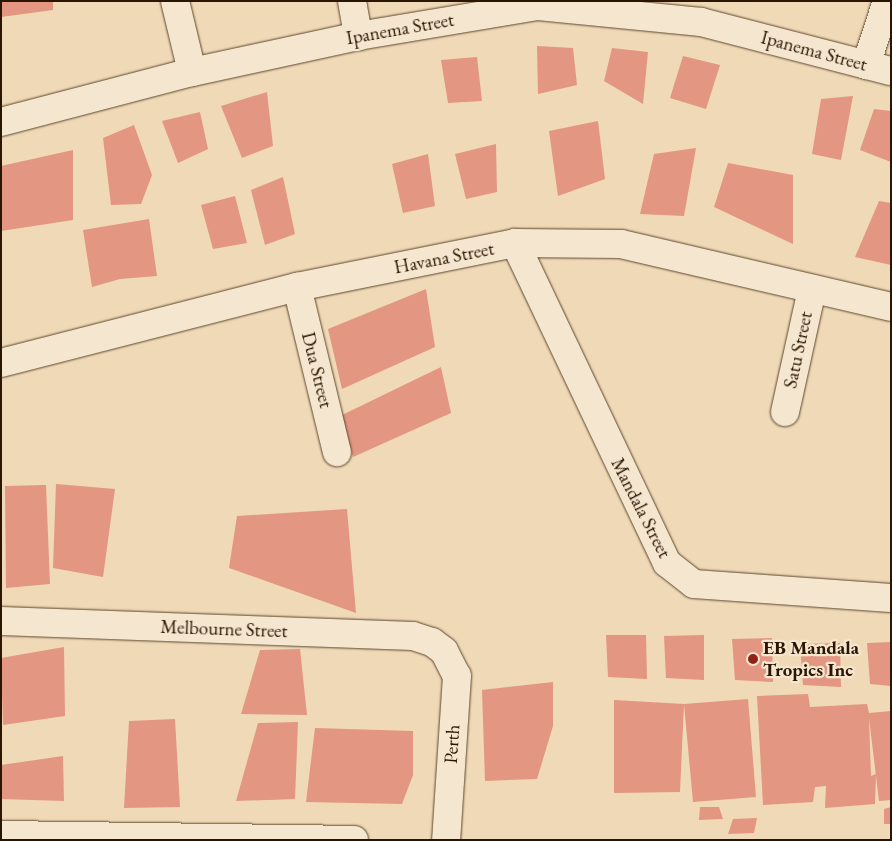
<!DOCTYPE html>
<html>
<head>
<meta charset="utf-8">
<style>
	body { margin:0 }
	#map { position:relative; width:892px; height:841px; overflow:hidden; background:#f0d9b6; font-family:"EB Garamond",serif }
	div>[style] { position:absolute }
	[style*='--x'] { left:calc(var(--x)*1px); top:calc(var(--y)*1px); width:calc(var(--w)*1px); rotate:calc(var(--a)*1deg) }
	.building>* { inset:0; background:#e39682 }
	.roads { filter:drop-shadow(0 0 1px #5c472e) drop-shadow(0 0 1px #5c472e) }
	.street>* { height:28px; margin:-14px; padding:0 14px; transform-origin:14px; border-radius:14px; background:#f5e6d0 }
	.secondary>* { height:28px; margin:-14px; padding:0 14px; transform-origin:14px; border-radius:14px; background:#f5e6d0 }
	.dots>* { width:14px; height:14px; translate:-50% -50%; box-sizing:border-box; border:2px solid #f5e6d0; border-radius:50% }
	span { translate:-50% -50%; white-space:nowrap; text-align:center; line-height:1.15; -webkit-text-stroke:4.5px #f5e6d0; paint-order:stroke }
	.street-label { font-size:19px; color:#2a1600 }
	.poi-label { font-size:19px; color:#2a1600; font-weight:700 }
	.left { translate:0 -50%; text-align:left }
	.frame { position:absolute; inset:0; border:2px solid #2a1600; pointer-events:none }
</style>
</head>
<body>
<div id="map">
	<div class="building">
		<i style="clip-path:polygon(1px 1px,53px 1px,53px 10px,1px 17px)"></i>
		<i style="clip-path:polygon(537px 46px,573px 48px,577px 85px,538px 94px)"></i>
		<i style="clip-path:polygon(612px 48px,648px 52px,643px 104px,604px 81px)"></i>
		<i style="clip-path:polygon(683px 56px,720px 65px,706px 109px,670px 98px)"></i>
		<i style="clip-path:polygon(477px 57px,482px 101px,448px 103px,441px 60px)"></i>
		<i style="clip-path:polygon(267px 92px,273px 146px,242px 158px,221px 106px)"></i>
		<i style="clip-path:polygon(853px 96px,841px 160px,812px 154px,821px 99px)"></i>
		<i style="clip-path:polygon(874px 109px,891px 111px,891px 162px,860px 150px)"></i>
		<i style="clip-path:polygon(200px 112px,208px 149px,178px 163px,162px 121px)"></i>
		<i style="clip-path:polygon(598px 121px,605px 179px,558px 196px,549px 131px)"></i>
		<i style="clip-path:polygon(134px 125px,152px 175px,141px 204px,111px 205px,103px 138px)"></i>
		<i style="clip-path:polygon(496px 144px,497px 192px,466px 199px,455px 154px)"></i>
		<i style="clip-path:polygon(696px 148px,684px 216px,640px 214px,654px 154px)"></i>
		<i style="clip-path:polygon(73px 150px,73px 220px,1px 231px,1px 166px)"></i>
		<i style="clip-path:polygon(428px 154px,435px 206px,403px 213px,392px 164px)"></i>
		<i style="clip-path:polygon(728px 163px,793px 175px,793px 244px,714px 207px)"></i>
		<i style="clip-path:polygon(283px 177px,295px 234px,265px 245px,251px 190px)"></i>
		<i style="clip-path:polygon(235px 196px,247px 243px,213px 249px,201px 205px)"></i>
		<i style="clip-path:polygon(879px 201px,891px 203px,891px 265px,855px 257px)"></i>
		<i style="clip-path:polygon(149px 219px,157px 276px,120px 279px,92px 287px,83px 230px)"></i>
		<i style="clip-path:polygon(426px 289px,435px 347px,342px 389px,328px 329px)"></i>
		<i style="clip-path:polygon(441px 367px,451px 413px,353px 457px,340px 416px)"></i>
		<i style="clip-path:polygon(56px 484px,115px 489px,103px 577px,53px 568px)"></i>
		<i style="clip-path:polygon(46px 485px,50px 584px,6px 588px,5px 486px)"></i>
		<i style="clip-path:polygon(347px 509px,356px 613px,229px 568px,237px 516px)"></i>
		<i style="clip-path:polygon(606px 635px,646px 635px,647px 679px,608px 677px)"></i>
		<i style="clip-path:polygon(704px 635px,704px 680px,666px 678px,664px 636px)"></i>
		<i style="clip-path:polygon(772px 638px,773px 682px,735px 680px,732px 639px)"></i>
		<i style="clip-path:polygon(891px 642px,891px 686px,870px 684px,867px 643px)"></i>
		<i style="clip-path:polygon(840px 643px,841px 687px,803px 685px,800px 644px)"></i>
		<i style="clip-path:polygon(64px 647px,65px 716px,3px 725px,1px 658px)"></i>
		<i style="clip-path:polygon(300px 649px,307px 715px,241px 714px,260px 650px)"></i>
		<i style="clip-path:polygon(553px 682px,553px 726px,537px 779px,485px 781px,482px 690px)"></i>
		<i style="clip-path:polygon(808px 694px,810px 707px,867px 704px,869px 713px,891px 711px,891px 800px,879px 801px,869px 718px,871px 776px,876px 774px,875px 804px,825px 808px,826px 786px,815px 787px,813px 802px,763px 805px,757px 696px)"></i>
		<i style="clip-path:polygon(748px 699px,756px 797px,693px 802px,684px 704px)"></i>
		<i style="clip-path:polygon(614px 700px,684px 704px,680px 792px,614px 793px)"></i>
		<i style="clip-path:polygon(175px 719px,180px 807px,124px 808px,129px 721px)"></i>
		<i style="clip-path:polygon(298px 722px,295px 799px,236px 801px,258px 723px)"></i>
		<i style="clip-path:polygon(315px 728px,413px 731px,413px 775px,402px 804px,306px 802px)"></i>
		<i style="clip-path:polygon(63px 756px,64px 801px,1px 799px,1px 765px)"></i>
		<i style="clip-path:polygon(700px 807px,719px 807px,723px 819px,699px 820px)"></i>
		<i style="clip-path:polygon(891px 807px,891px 824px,884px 824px,884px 809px)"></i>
		<i style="clip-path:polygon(757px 818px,754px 833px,728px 834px,733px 819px)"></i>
	</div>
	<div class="roads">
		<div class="street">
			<i style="--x:175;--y:1;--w:73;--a:76.5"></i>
			<i style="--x:352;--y:1;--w:36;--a:80"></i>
			<i style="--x:866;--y:65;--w:67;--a:-71.8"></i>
			<i style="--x:1;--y:122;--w:197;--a:-14.7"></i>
			<i style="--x:192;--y:72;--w:170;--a:-12.2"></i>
			<i style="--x:358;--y:36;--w:182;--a:-9.5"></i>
			<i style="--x:538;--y:6;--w:164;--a:5.6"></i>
			<i style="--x:701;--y:22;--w:196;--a:14.5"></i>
			<i style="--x:515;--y:243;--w:354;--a:64.6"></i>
			<i style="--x:667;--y:563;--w:34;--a:38"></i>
			<i style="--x:694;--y:584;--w:197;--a:4.1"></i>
			<i style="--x:297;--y:287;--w:170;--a:76.4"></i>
			<i style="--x:1;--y:363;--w:306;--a:-14.4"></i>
			<i style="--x:297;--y:287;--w:222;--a:-11.4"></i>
			<i style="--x:515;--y:243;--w:106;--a:0.5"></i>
			<i style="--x:621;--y:244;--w:277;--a:13.1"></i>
			<i style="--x:785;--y:412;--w:126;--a:-77.6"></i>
			<i style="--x:1;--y:621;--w:412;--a:2.1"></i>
			<i style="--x:413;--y:636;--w:20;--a:18"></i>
			<i style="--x:432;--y:642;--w:15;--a:37"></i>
			<i style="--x:444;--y:651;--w:28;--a:63"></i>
			<i style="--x:457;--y:676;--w:164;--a:93.8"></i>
		</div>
		<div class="secondary">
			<i style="--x:1;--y:835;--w:353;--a:0.8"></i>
		</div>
	</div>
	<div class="dots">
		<i style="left:753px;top:659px;background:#8f2418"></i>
	</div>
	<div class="street-label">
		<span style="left:400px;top:29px;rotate:-10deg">Ipanema Street</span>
		<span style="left:814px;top:51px;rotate:15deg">Ipanema Street</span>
		<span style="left:444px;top:258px;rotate:-11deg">Havana Street</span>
		<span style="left:798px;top:350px;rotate:-78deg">Satu Street</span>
		<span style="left:317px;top:370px;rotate:76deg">Dua Street</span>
		<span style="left:641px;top:508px;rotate:63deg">Mandala Street</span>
		<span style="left:224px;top:629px;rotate:2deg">Melbourne Street</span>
		<span style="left:452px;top:744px;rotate:-86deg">Perth</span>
	</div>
	<div class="poi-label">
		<span class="left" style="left:763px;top:659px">EB Mandala<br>Tropics Inc</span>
	</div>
	<div class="frame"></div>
</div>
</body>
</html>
